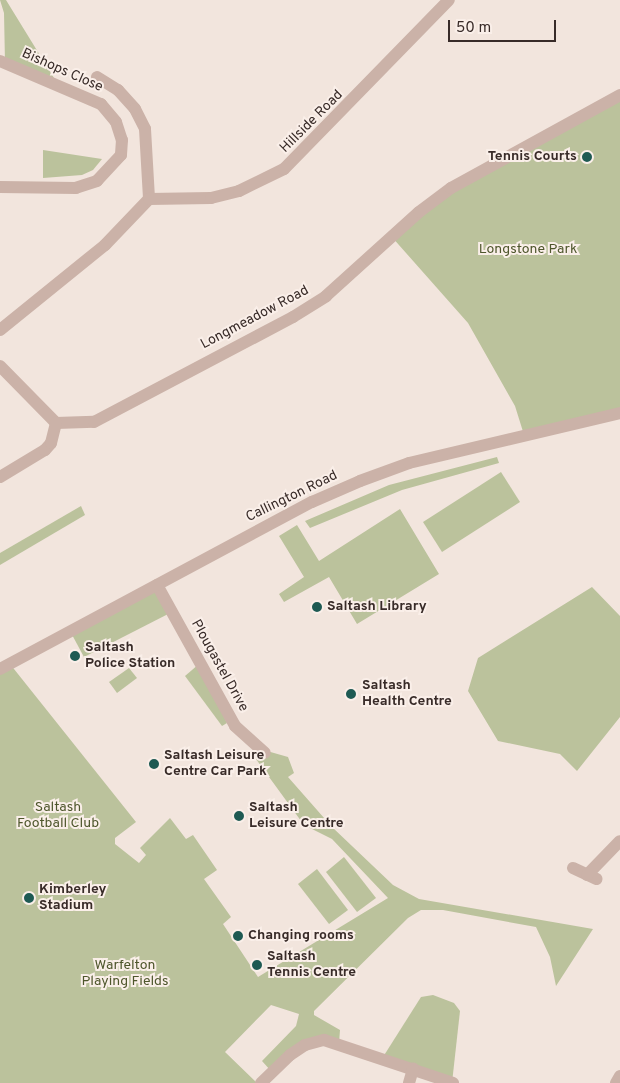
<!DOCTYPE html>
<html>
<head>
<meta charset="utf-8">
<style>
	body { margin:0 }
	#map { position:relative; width:620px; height:1083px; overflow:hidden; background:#f2e5dd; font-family:Overpass,sans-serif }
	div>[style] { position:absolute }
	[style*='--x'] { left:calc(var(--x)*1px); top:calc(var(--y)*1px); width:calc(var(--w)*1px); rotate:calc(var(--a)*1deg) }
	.green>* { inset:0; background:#bbc29c }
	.minor>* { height:12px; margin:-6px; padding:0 6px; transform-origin:6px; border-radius:6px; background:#cbb2a8 }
	.dots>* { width:14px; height:14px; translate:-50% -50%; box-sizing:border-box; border:2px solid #faefe9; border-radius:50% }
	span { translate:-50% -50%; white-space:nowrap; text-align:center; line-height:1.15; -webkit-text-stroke:4px #faefe9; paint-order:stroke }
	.street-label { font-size:14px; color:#382b28 }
	.poi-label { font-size:14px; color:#382b28; font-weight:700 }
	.right { translate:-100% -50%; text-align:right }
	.left { translate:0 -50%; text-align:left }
	.park-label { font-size:14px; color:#4e562c }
	.scale { position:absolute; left:448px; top:20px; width:108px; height:22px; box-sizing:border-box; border:2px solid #382b28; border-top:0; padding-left:6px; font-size:15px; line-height:18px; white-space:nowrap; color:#382b28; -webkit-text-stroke:4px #faefe9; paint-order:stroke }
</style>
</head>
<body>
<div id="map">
	<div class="green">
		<i style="clip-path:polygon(0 0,6px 0,57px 83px,5px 63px,4px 13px)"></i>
		<i style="clip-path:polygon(620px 95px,620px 413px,525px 438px,515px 406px,468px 323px,391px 236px,419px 212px)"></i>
		<i style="clip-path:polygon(43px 150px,102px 159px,93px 170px,82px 175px,43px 178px)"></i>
		<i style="clip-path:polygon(497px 457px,499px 463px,402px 490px,310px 528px,305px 521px,389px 485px)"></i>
		<i style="clip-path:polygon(501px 472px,520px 502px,442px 552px,423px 522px)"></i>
		<i style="clip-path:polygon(81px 506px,85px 515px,0 565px,0 553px)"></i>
		<i style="clip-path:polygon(400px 509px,439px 574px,357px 624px,329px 577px,284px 602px,279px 594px,304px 577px,279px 536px,297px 525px,319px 561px)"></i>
		<i style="clip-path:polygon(157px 585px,172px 612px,84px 657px,70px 631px)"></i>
		<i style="clip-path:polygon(592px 587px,620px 616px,620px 717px,577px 771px,560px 754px,498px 741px,468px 691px,478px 658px)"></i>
		<i style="clip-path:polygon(10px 664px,136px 822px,115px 838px,115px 844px,139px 863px,146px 855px,140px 848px,170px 818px,186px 839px,193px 835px,217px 870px,204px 879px,231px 917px,223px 924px,258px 977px,388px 898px,332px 839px,304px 825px,253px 755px,260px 749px,288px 757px,294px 773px,288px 777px,332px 827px,393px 885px,419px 899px,593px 929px,556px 986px,550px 957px,536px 927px,443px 910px,421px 910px,408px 918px,314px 1011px,314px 1015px,340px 1030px,339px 1043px,324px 1040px,271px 1071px,262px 1061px,296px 1026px,299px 1014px,271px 1005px,225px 1052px,257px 1083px,0 1083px,0 669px)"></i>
		<i style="clip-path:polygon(199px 664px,227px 723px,222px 726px,185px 676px)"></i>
		<i style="clip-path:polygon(129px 668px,137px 678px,117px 693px,109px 682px)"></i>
		<i style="clip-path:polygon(344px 857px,376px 898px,357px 912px,326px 872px)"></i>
		<i style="clip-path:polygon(317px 869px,348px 910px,329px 924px,298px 884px)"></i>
		<i style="clip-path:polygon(433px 995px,454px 1003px,460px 1011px,452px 1083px,383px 1057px,421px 997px)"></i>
	</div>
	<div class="minor">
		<i style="--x:0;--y:61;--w:110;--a:23.1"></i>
		<i style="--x:101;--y:104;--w:23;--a:50"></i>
		<i style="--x:116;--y:122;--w:19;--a:72"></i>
		<i style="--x:122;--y:140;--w:15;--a:94"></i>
		<i style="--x:121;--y:155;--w:35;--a:133"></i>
		<i style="--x:97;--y:181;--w:22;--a:162"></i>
		<i style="--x:76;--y:188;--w:76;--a:-179.2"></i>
		<i style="--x:97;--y:77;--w:25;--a:32"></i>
		<i style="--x:118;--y:90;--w:25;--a:48"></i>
		<i style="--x:135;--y:109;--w:22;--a:63"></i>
		<i style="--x:145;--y:129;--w:70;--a:86.7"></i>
		<i style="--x:0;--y:330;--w:135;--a:-39"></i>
		<i style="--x:105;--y:245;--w:64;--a:-46.3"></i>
		<i style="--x:149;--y:199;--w:62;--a:-0.9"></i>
		<i style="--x:211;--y:198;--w:29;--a:-14"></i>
		<i style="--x:239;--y:191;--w:50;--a:-26.1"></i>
		<i style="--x:284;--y:169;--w:236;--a:-45.7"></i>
		<i style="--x:0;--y:366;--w:80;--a:45.5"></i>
		<i style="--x:56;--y:423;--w:38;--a:-2"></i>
		<i style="--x:94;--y:422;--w:225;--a:-27.8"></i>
		<i style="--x:293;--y:317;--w:39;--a:-32"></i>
		<i style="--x:326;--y:296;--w:125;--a:-42.1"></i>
		<i style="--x:419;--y:212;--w:40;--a:-37"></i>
		<i style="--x:451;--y:188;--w:193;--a:-28.8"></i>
		<i style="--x:0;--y:477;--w:52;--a:-31"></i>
		<i style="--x:45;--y:450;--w:9;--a:-49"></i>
		<i style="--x:51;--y:443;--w:21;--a:-76"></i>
		<i style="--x:157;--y:585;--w:161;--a:61"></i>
		<i style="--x:235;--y:726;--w:40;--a:42"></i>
		<i style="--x:0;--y:669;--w:354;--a:-28.2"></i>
		<i style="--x:312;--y:502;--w:52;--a:-23.6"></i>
		<i style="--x:360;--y:481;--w:52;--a:-20.2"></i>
		<i style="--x:409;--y:463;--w:217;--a:-13.3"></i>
		<i style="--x:573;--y:868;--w:26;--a:25"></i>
		<i style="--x:587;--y:875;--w:47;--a:-45.9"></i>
		<i style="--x:261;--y:1083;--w:40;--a:-44"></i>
		<i style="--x:290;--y:1055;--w:18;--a:-34"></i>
		<i style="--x:305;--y:1045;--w:20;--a:-15"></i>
		<i style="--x:324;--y:1040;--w:136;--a:18.4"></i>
		<i style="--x:409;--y:1083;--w:15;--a:-74"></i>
		<i style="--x:616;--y:1083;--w:8;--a:-60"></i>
	</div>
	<div class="dots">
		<i style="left:587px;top:157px;background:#1e5a53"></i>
		<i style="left:317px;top:607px;background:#1e5a53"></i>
		<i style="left:75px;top:656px;background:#1e5a53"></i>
		<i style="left:351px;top:694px;background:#1e5a53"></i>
		<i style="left:154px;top:764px;background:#1e5a53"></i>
		<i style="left:239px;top:816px;background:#1e5a53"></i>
		<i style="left:29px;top:898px;background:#1e5a53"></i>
		<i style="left:238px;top:936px;background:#1e5a53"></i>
		<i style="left:257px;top:965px;background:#1e5a53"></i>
	</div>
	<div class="street-label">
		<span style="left:62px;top:71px;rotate:24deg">Bishops Close</span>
		<span style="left:312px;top:122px;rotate:-45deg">Hillside Road</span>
		<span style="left:255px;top:318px;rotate:-28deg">Longmeadow Road</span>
		<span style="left:292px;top:497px;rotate:-26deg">Callington Road</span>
		<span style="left:219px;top:666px;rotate:61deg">Plougastel Drive</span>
	</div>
	<div class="poi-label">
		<span class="right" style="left:577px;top:157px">Tennis Courts</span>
		<span class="left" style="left:327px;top:607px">Saltash Library</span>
		<span class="left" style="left:85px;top:656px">Saltash<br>Police Station</span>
		<span class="left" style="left:362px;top:694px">Saltash<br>Health Centre</span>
		<span class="left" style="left:164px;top:764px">Saltash Leisure<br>Centre Car Park</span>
		<span class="left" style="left:249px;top:816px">Saltash<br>Leisure Centre</span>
		<span class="left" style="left:39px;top:898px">Kimberley<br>Stadium</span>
		<span class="left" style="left:248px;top:936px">Changing rooms</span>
		<span class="left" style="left:267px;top:965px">Saltash<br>Tennis Centre</span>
	</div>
	<div class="park-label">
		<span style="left:528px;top:250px">Longstone Park</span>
		<span style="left:58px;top:816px">Saltash<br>Football Club</span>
		<span style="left:125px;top:974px">Warfelton<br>Playing Fields</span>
	</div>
	<div class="scale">50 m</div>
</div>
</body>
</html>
